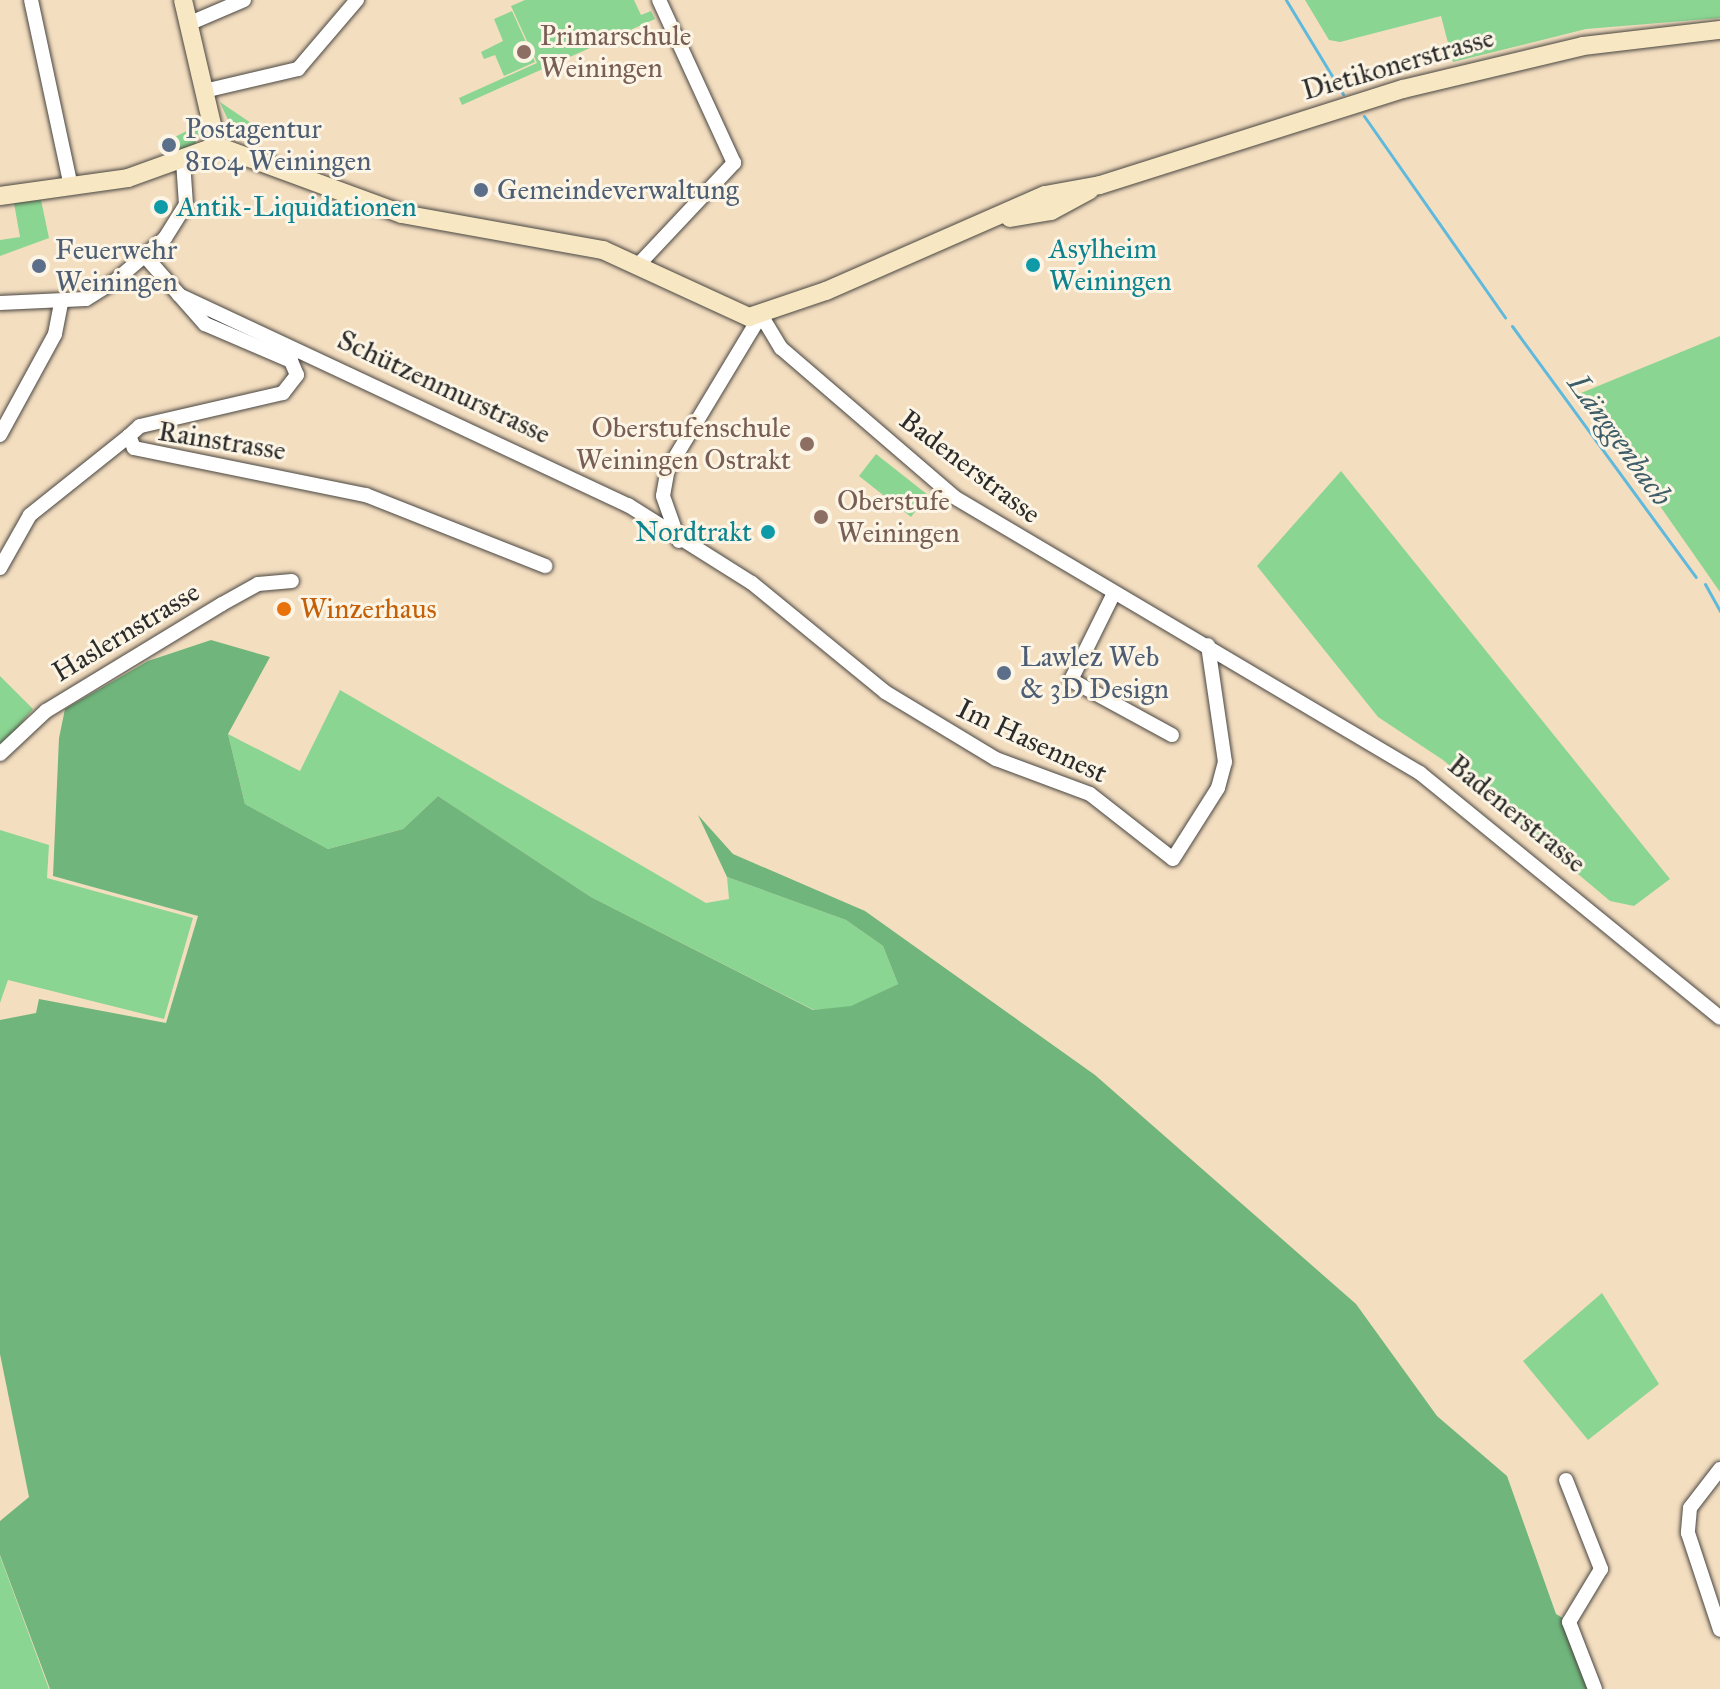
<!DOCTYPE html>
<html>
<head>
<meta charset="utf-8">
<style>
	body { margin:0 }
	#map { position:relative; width:1720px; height:1689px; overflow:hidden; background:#f4dec0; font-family:"IM FELL Great Primer",serif }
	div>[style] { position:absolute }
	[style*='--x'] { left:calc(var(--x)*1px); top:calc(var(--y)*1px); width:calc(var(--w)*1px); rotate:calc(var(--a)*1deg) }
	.green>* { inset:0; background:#8bd592 }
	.forest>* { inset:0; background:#70b67c }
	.stream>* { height:3px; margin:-1.5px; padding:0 1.5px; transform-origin:1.5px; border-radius:1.5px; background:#5fb9dd }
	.roads { filter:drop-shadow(0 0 2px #494641) drop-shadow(0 0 2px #494641) }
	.street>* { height:14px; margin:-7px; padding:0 7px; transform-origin:7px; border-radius:7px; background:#fff }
	.secondary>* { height:18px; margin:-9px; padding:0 9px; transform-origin:9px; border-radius:9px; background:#f7e8c3 }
	.dots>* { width:22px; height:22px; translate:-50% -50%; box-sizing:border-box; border:4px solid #fcf5e5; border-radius:50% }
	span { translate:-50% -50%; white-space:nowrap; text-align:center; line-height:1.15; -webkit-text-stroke:6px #fcf5e5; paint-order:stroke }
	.education-label { font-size:28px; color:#785e54 }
	.left { translate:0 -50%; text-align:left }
	.right { translate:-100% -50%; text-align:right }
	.street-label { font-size:28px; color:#2b2b2b }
	.service-label { font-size:28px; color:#4e5e75 }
	.culture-label { font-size:28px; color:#0d838f }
	.food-label { font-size:28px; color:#c56008 }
	.water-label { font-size:30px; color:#3d5d69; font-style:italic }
</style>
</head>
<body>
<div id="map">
	<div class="green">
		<i style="clip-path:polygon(525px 0,634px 0,641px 15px,651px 11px,655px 19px,462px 105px,459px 98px,537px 63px,511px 6px)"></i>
		<i style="clip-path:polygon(1305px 0,1720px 0,1720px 18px,1586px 29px,1453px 62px,1441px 16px,1340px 42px,1329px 40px)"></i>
		<i style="clip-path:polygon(512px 11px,535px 62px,504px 76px,495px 55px,484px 59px,481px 52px,503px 41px,494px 19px)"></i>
		<i style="clip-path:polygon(220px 102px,254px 125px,247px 137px,231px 127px)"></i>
		<i style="clip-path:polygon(204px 122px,195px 144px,180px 154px,173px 138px)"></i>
		<i style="clip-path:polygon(41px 200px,49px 238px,0 256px,0 240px,20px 237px,14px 203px)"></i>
		<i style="clip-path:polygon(1720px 336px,1720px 592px,1581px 393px)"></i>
		<i style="clip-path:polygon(876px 454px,928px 495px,911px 517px,859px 476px)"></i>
		<i style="clip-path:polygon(1341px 471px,1670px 879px,1634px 906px,1610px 901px,1443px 760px,1378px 717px,1257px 566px)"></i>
		<i style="clip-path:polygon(0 676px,33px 709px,0 749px)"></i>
		<i style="clip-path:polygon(340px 690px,706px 903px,729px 899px,727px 877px,846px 920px,883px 946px,898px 984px,851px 1007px,814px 1010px,591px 897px,438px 796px,403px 829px,328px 849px,245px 804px,228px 734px,300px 771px)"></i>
		<i style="clip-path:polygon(0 830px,49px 845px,47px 878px,193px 918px,164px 1019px,8px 980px,0 1003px)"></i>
		<i style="clip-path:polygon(1602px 1293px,1659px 1384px,1588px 1440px,1523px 1361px)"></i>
		<i style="clip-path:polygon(0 1556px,49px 1689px,0 1689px)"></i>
	</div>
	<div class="forest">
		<i style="clip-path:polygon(211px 640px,270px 657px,228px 734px,245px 804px,328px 849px,403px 829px,438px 796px,591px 897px,813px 1010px,851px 1006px,898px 984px,883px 946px,846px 920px,727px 877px,698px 815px,733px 854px,865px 911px,1095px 1075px,1356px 1304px,1437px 1416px,1507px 1476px,1556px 1614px,1569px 1622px,1594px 1689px,50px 1689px,0 1555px,0 1521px,29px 1497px,0 1354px,0 1020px,36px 1013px,39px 999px,166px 1023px,198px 916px,53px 876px,59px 738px,65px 709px,148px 661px)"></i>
	</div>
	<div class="stream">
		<i style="--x:1286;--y:0;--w:110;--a:58.8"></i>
		<i style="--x:1364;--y:116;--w:246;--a:55"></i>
		<i style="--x:1512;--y:326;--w:311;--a:53.8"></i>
		<i style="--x:1705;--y:584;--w:31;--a:61"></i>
	</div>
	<div class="roads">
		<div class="street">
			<i style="--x:31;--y:0;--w:191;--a:77.9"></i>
			<i style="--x:188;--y:24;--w:61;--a:-23.2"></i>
			<i style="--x:204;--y:91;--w:97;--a:-13.2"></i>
			<i style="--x:298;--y:69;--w:91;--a:-49.5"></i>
			<i style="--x:145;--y:256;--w:91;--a:48.6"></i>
			<i style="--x:205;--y:324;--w:94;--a:23.3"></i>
			<i style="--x:291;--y:361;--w:15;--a:67"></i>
			<i style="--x:297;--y:375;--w:23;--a:128"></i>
			<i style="--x:283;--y:393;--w:147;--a:167"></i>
			<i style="--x:140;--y:426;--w:15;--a:138"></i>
			<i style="--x:129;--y:436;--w:13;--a:67"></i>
			<i style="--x:134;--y:448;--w:237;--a:11.5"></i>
			<i style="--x:366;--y:495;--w:193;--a:21.6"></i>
			<i style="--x:639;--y:264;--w:139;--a:-46.8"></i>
			<i style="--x:734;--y:163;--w:179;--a:-114.7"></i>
			<i style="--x:179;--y:295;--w:496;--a:25.1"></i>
			<i style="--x:628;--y:505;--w:146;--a:32.2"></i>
			<i style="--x:752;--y:583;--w:172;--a:39.3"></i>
			<i style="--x:885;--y:692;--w:130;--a:31.1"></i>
			<i style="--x:996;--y:759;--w:100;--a:20.4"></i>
			<i style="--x:1090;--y:794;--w:105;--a:38.1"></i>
			<i style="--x:1173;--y:859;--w:84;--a:-57.6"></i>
			<i style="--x:1218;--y:788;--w:27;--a:-75"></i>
			<i style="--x:1225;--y:762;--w:118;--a:-98.3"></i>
			<i style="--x:0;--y:303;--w:86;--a:-2.7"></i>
			<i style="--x:86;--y:299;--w:34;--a:-32"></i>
			<i style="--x:115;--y:281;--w:66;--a:-40.7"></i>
			<i style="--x:165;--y:238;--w:39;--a:-58"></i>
			<i style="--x:186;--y:205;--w:44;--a:-93.9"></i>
			<i style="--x:761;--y:315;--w:39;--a:59"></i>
			<i style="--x:781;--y:348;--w:228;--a:40.7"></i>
			<i style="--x:954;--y:497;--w:542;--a:30.64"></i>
			<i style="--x:1420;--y:773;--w:387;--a:39.2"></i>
			<i style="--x:0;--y:435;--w:115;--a:-61.4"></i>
			<i style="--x:55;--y:334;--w:32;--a:-79"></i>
			<i style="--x:679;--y:541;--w:48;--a:-109.6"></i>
			<i style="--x:663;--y:496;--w:27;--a:-80"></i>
			<i style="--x:668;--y:469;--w:180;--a:-58.9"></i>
			<i style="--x:0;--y:568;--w:61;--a:-60.5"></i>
			<i style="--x:30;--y:515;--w:127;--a:-38.6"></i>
			<i style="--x:1114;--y:593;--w:97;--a:116.3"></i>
			<i style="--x:1071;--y:680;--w:115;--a:28.6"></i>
			<i style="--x:0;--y:754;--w:63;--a:-43.1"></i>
			<i style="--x:46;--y:711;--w:206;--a:-31.3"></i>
			<i style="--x:222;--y:604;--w:41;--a:-29.1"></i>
			<i style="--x:258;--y:584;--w:34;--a:-5"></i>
			<i style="--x:1720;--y:1469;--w:49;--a:127.6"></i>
			<i style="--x:1690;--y:1508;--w:25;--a:95"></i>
			<i style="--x:1688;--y:1533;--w:102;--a:71.7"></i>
			<i style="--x:1566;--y:1480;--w:96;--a:68.5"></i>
			<i style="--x:1601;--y:1569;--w:62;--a:121.1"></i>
			<i style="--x:1569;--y:1622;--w:72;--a:68.8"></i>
		</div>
		<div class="secondary">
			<i style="--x:183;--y:0;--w:150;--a:76.9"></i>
			<i style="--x:217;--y:146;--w:197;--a:20.2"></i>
			<i style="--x:402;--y:214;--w:204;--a:10.2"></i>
			<i style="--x:603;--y:250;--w:161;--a:24.7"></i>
			<i style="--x:749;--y:317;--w:81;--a:-18.7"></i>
			<i style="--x:826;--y:291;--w:239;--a:-23.7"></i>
			<i style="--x:1045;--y:195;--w:56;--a:-10.3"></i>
			<i style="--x:1100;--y:185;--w:318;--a:-17.6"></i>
			<i style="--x:1403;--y:89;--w:185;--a:-13.4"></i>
			<i style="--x:1583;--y:46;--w:138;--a:-6.7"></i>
			<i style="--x:0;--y:196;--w:129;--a:-8"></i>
			<i style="--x:128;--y:178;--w:95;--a:-19.8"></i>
			<i style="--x:1010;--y:218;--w:42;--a:-9.7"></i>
			<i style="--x:1051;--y:211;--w:44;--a:-28.3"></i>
		</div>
	</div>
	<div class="dots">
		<i style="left:524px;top:52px;background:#8d6e63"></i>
		<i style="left:169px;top:145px;background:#5c6f8a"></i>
		<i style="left:481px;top:190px;background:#5c6f8a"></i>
		<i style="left:161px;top:207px;background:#0f9aa8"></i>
		<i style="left:1033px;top:265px;background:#0f9aa8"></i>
		<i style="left:39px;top:266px;background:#5c6f8a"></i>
		<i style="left:807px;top:444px;background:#8d6e63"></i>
		<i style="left:821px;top:517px;background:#8d6e63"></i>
		<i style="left:768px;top:532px;background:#0f9aa8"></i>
		<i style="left:284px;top:609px;background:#e8710a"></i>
		<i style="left:1004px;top:673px;background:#5c6f8a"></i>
	</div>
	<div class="education-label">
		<span class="left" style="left:540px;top:52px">Primarschule<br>Weiningen</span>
		<span class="right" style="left:791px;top:444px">Oberstufenschule<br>Weiningen Ostrakt</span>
		<span class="left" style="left:837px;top:517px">Oberstufe<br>Weiningen</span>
	</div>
	<div class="street-label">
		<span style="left:1398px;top:64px;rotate:-16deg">Dietikonerstrasse</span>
		<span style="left:444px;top:387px;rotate:25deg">Schützenmurstrasse</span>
		<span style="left:222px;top:441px;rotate:9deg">Rainstrasse</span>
		<span style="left:970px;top:467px;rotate:37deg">Badenerstrasse</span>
		<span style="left:126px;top:632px;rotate:-31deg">Haslernstrasse</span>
		<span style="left:1032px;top:741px;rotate:25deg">Im Hasennest</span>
		<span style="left:1517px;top:814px;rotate:39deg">Badenerstrasse</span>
	</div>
	<div class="service-label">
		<span class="left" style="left:185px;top:145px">Postagentur<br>8104 Weiningen</span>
		<span class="left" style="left:497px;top:190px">Gemeindeverwaltung</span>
		<span class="left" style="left:55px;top:266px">Feuerwehr<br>Weiningen</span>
		<span class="left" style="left:1020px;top:673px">Lawlez Web<br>&amp; 3D Design</span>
	</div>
	<div class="culture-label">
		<span class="left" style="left:177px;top:207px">Antik-Liquidationen</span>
		<span class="left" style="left:1049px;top:265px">Asylheim<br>Weiningen</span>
		<span class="right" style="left:752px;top:532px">Nordtrakt</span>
	</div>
	<div class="food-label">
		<span class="left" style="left:300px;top:609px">Winzerhaus</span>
	</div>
	<div class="water-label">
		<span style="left:1620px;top:440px;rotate:54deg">Länggenbach</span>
	</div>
</div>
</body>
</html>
